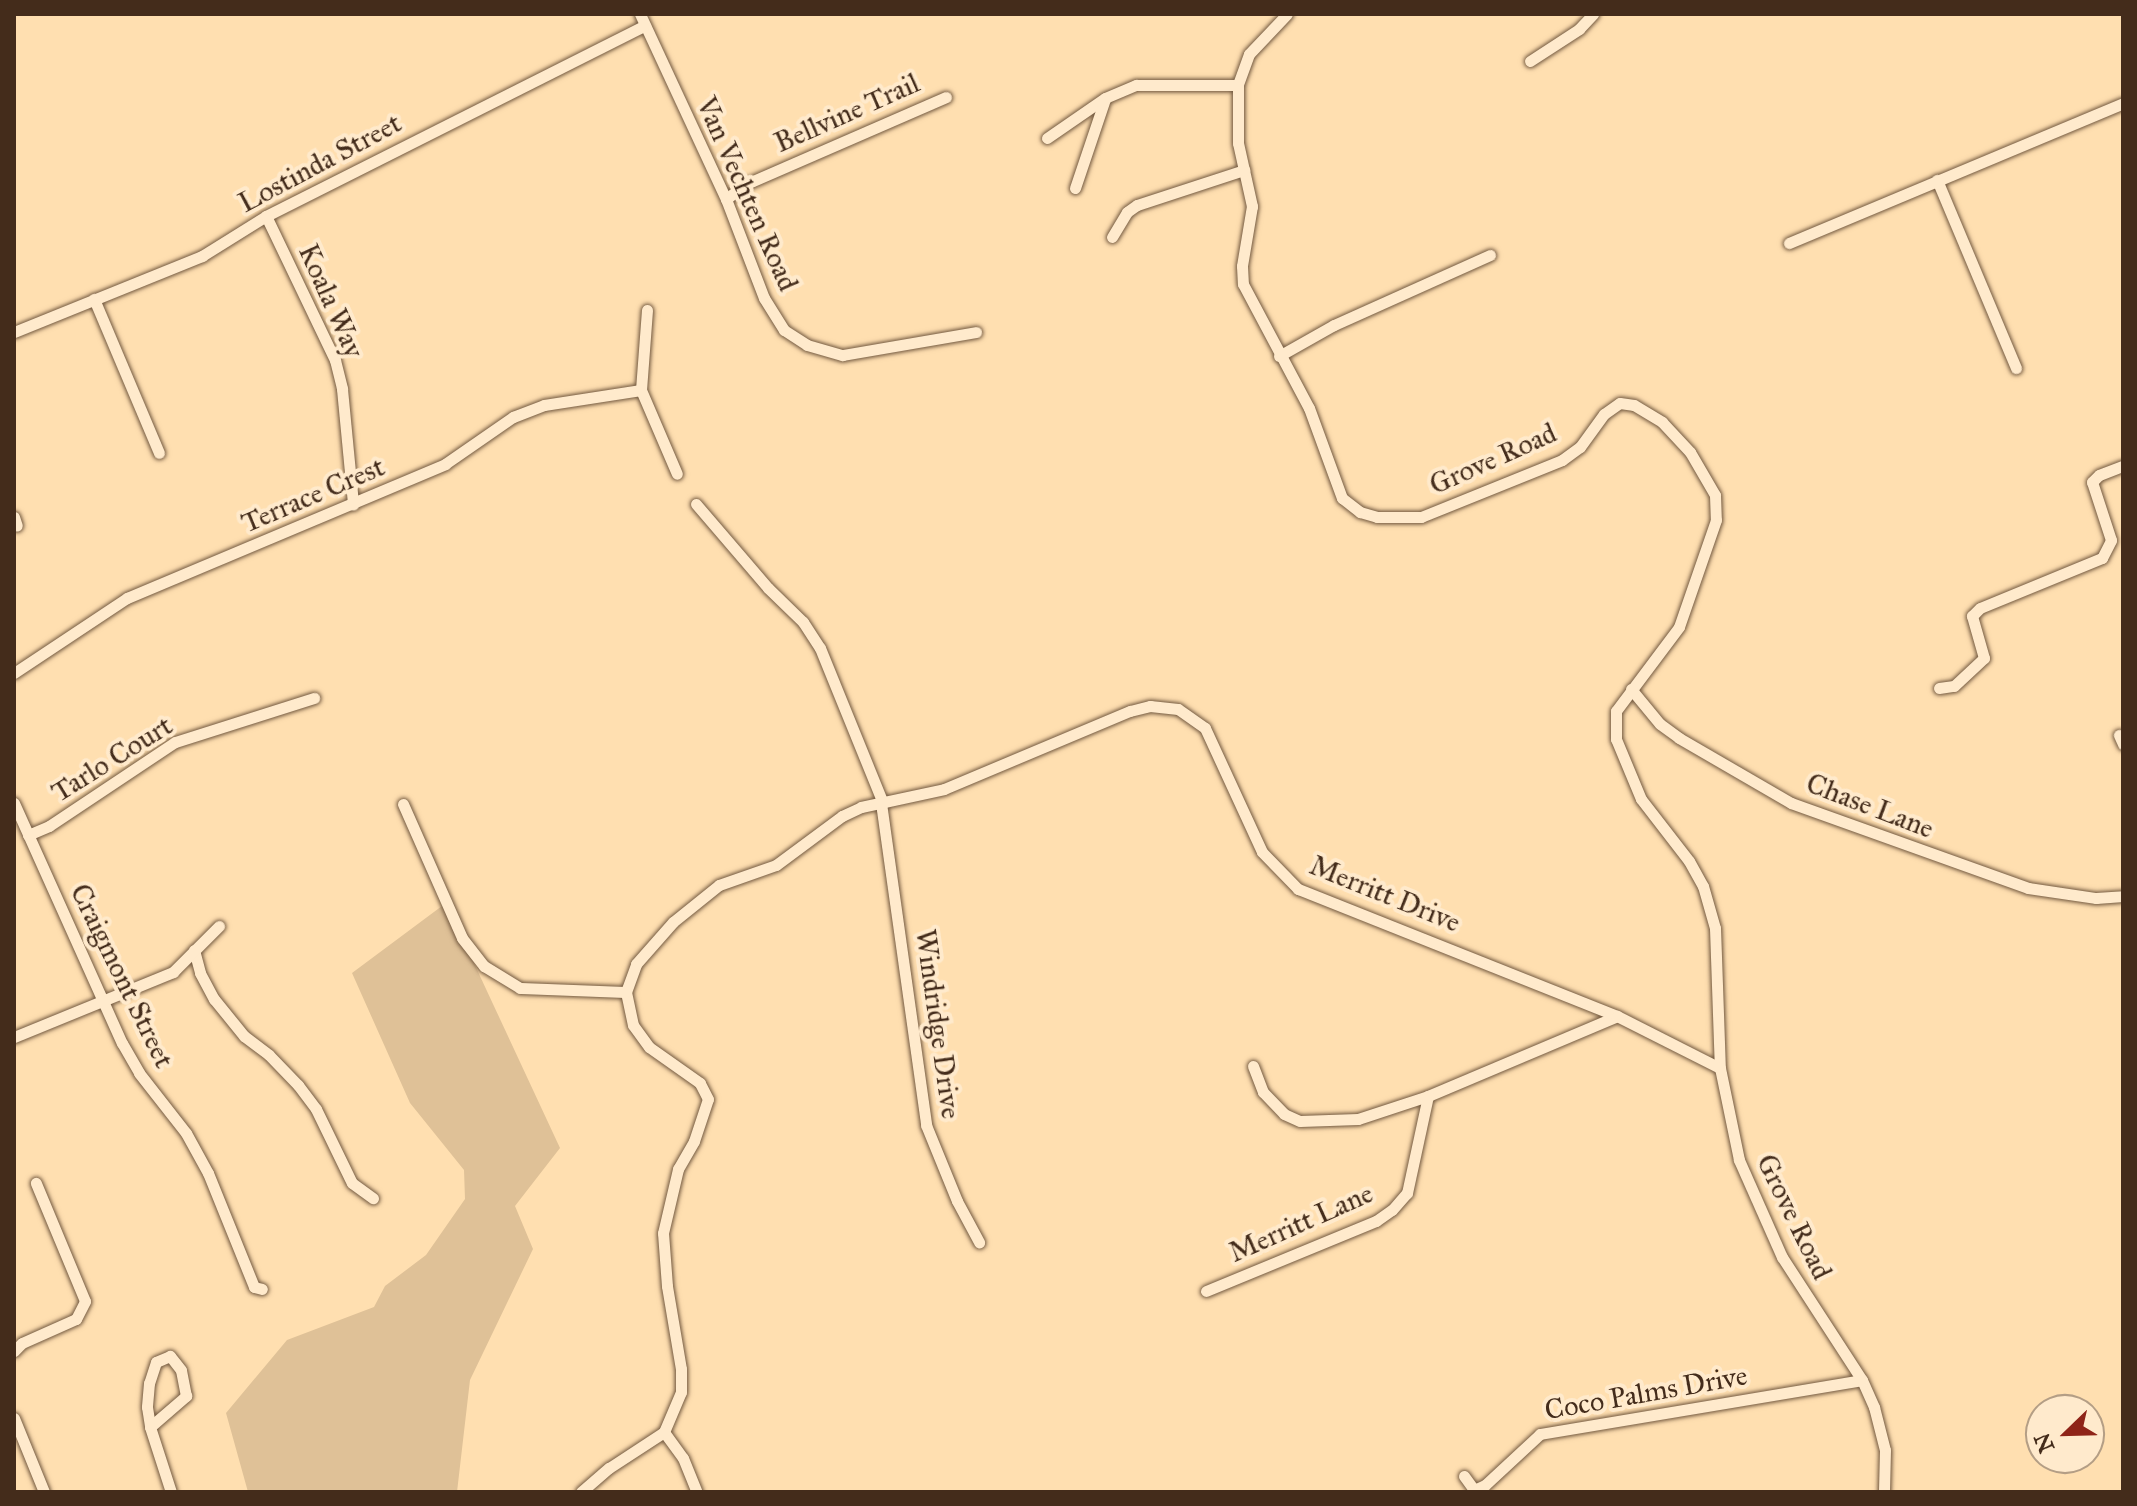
<!DOCTYPE html>
<html>
<head>
<meta charset="utf-8">
<style>
	body { margin:0 }
	#map { position:relative; width:2137px; height:1506px; overflow:hidden; background:#ffdfb0; font-family:"IM FELL Great Primer",serif }
	div>[style] { position:absolute }
	[style*='--x'] { left:calc(var(--x)*1px); top:calc(var(--y)*1px); width:calc(var(--w)*1px); rotate:calc(var(--a)*1deg) }
	.green>* { inset:0; background:#dfc197 }
	.roads { filter:drop-shadow(0 0 2px #735940) drop-shadow(0 0 2px #735940) }
	.street>* { height:11px; margin:-5.5px; padding:0 5.5px; transform-origin:5.5px; border-radius:5.5px; background:#ffeacc }
	span { translate:-50% -50%; white-space:nowrap; text-align:center; line-height:1.15; -webkit-text-stroke:8px #ffeacc; paint-order:stroke }
	.street-label { font-size:28px; color:#442c1b }
	.frame { position:absolute; inset:0; border:16px solid #442c1b; pointer-events:none }
	.north { position:absolute; left:2025px; top:1394px; width:80px; height:80px; box-sizing:border-box; background:#ffeacc; border:2px solid #b49e85; border-radius:50%; rotate:247deg; font-size:22px; font-weight:700; line-height:32px; text-align:center; color:#442c1b }
	.north::after { content:''; display:block; margin:auto; width:28px; height:36px; background:#8f2418; clip-path:polygon(50% 0,100% 100%,50% 72%,0 100%) }
</style>
</head>
<body>
<div id="map">
	<div class="green">
		<i style="clip-path:polygon(446px 903px,560px 1148px,515px 1206px,533px 1249px,470px 1380px,457px 1492px,248px 1492px,226px 1413px,287px 1340px,374px 1307px,385px 1286px,426px 1255px,465px 1199px,464px 1170px,410px 1103px,352px 973px)"></i>
	</div>
	<div class="roads">
		<div class="street">
			<i style="--x:640;--y:14;--w:204;--a:65.1"></i>
			<i style="--x:726;--y:199;--w:106;--a:69"></i>
			<i style="--x:764;--y:298;--w:38;--a:58"></i>
			<i style="--x:784;--y:330;--w:27;--a:33"></i>
			<i style="--x:807;--y:345;--w:37;--a:16"></i>
			<i style="--x:843;--y:355;--w:135;--a:-9.8"></i>
			<i style="--x:1287;--y:14;--w:55;--a:133.5"></i>
			<i style="--x:1249;--y:54;--w:33;--a:110"></i>
			<i style="--x:1238;--y:85;--w:58;--a:90"></i>
			<i style="--x:1238;--y:143;--w:65;--a:77.5"></i>
			<i style="--x:1252;--y:206;--w:61;--a:99.5"></i>
			<i style="--x:1242;--y:266;--w:18;--a:87"></i>
			<i style="--x:1243;--y:284;--w:140;--a:62"></i>
			<i style="--x:1309;--y:408;--w:96;--a:69.9"></i>
			<i style="--x:1342;--y:498;--w:23;--a:38"></i>
			<i style="--x:1360;--y:512;--w:18;--a:16"></i>
			<i style="--x:1377;--y:517;--w:44;--a:0"></i>
			<i style="--x:1421;--y:517;--w:152;--a:-22"></i>
			<i style="--x:1562;--y:460;--w:22;--a:-36"></i>
			<i style="--x:1580;--y:447;--w:41;--a:-54"></i>
			<i style="--x:1604;--y:414;--w:19;--a:-35"></i>
			<i style="--x:1620;--y:403;--w:14;--a:8"></i>
			<i style="--x:1634;--y:405;--w:33;--a:31"></i>
			<i style="--x:1662;--y:422;--w:41;--a:47"></i>
			<i style="--x:1690;--y:452;--w:50;--a:59.8"></i>
			<i style="--x:1715;--y:495;--w:25;--a:88"></i>
			<i style="--x:1716;--y:520;--w:113;--a:109.1"></i>
			<i style="--x:1679;--y:627;--w:105;--a:126.9"></i>
			<i style="--x:1616;--y:711;--w:28;--a:90"></i>
			<i style="--x:1616;--y:739;--w:65;--a:67.4"></i>
			<i style="--x:1641;--y:799;--w:78;--a:52.3"></i>
			<i style="--x:1689;--y:861;--w:29;--a:61"></i>
			<i style="--x:1703;--y:886;--w:44;--a:74.1"></i>
			<i style="--x:1715;--y:928;--w:140;--a:88"></i>
			<i style="--x:1720;--y:1068;--w:94;--a:78.3"></i>
			<i style="--x:1739;--y:1160;--w:106;--a:66.1"></i>
			<i style="--x:1782;--y:1257;--w:147;--a:57"></i>
			<i style="--x:1862;--y:1380;--w:30;--a:66"></i>
			<i style="--x:1874;--y:1407;--w:44;--a:75.7"></i>
			<i style="--x:1885;--y:1450;--w:42;--a:91.4"></i>
			<i style="--x:1530;--y:61;--w:59;--a:-33.1"></i>
			<i style="--x:1579;--y:29;--w:21;--a:-47"></i>
			<i style="--x:1047;--y:138;--w:70;--a:-34.6"></i>
			<i style="--x:1105;--y:98;--w:34;--a:-23"></i>
			<i style="--x:1136;--y:85;--w:102;--a:0"></i>
			<i style="--x:1937;--y:180;--w:204;--a:67.2"></i>
			<i style="--x:1075;--y:188;--w:94;--a:-71.4"></i>
			<i style="--x:726;--y:199;--w:25;--a:-37"></i>
			<i style="--x:746;--y:184;--w:218;--a:-23.5"></i>
			<i style="--x:266;--y:216;--w:160;--a:64.4"></i>
			<i style="--x:335;--y:360;--w:30;--a:76"></i>
			<i style="--x:342;--y:389;--w:116;--a:84.5"></i>
			<i style="--x:1112;--y:237;--w:29;--a:-59"></i>
			<i style="--x:1127;--y:212;--w:12;--a:-35"></i>
			<i style="--x:1137;--y:205;--w:113;--a:-18.1"></i>
			<i style="--x:1789;--y:243;--w:362;--a:-22.7"></i>
			<i style="--x:94;--y:299;--w:167;--a:67.1"></i>
			<i style="--x:647;--y:310;--w:80;--a:94.3"></i>
			<i style="--x:641;--y:390;--w:91;--a:66.8"></i>
			<i style="--x:14;--y:332;--w:203;--a:-22"></i>
			<i style="--x:202;--y:256;--w:75;--a:-32"></i>
			<i style="--x:266;--y:216;--w:424;--a:-26.7"></i>
			<i style="--x:1279;--y:356;--w:63;--a:-29.4"></i>
			<i style="--x:1334;--y:325;--w:171;--a:-24.2"></i>
			<i style="--x:696;--y:504;--w:111;--a:49.4"></i>
			<i style="--x:768;--y:588;--w:49;--a:44.2"></i>
			<i style="--x:803;--y:622;--w:31;--a:57"></i>
			<i style="--x:820;--y:648;--w:167;--a:67.9"></i>
			<i style="--x:14;--y:517;--w:9;--a:72"></i>
			<i style="--x:14;--y:673;--w:136;--a:-33.6"></i>
			<i style="--x:127;--y:598;--w:345;--a:-22.8"></i>
			<i style="--x:445;--y:464;--w:83;--a:-34.7"></i>
			<i style="--x:513;--y:417;--w:33;--a:-21"></i>
			<i style="--x:544;--y:405;--w:98;--a:-8.8"></i>
			<i style="--x:1939;--y:688;--w:15;--a:-8"></i>
			<i style="--x:1954;--y:686;--w:41;--a:-43"></i>
			<i style="--x:1984;--y:658;--w:44;--a:-105.9"></i>
			<i style="--x:1972;--y:616;--w:11;--a:-45"></i>
			<i style="--x:1980;--y:608;--w:132;--a:-22.3"></i>
			<i style="--x:2102;--y:558;--w:20;--a:-63"></i>
			<i style="--x:2111;--y:540;--w:61;--a:-108.1"></i>
			<i style="--x:2092;--y:482;--w:10;--a:-45"></i>
			<i style="--x:2099;--y:475;--w:26;--a:-21"></i>
			<i style="--x:1631;--y:689;--w:45;--a:50.4"></i>
			<i style="--x:1660;--y:724;--w:24;--a:36"></i>
			<i style="--x:1679;--y:738;--w:129;--a:30.1"></i>
			<i style="--x:1791;--y:803;--w:252;--a:19.7"></i>
			<i style="--x:2028;--y:888;--w:69;--a:8.4"></i>
			<i style="--x:2096;--y:898;--w:27;--a:-4"></i>
			<i style="--x:2119;--y:735;--w:10;--a:66"></i>
			<i style="--x:14;--y:803;--w:263;--a:65.8"></i>
			<i style="--x:122;--y:1043;--w:34;--a:60"></i>
			<i style="--x:139;--y:1073;--w:76;--a:51.9"></i>
			<i style="--x:186;--y:1133;--w:46;--a:61.2"></i>
			<i style="--x:208;--y:1173;--w:123;--a:68"></i>
			<i style="--x:254;--y:1287;--w:8;--a:14"></i>
			<i style="--x:881;--y:803;--w:325;--a:82"></i>
			<i style="--x:926;--y:1125;--w:82;--a:67.8"></i>
			<i style="--x:957;--y:1201;--w:47;--a:61.8"></i>
			<i style="--x:403;--y:804;--w:146;--a:66.2"></i>
			<i style="--x:462;--y:938;--w:36;--a:52"></i>
			<i style="--x:484;--y:966;--w:42;--a:31.4"></i>
			<i style="--x:520;--y:988;--w:106;--a:2.2"></i>
			<i style="--x:28;--y:835;--w:23;--a:-23"></i>
			<i style="--x:49;--y:826;--w:151;--a:-33.7"></i>
			<i style="--x:175;--y:742;--w:146;--a:-17.6"></i>
			<i style="--x:194;--y:950;--w:24;--a:75"></i>
			<i style="--x:200;--y:973;--w:30;--a:62"></i>
			<i style="--x:214;--y:999;--w:48;--a:51"></i>
			<i style="--x:244;--y:1036;--w:31;--a:37"></i>
			<i style="--x:269;--y:1055;--w:42;--a:46"></i>
			<i style="--x:298;--y:1085;--w:30;--a:53"></i>
			<i style="--x:316;--y:1109;--w:82;--a:64.1"></i>
			<i style="--x:352;--y:1183;--w:26;--a:36"></i>
			<i style="--x:14;--y:1037;--w:172;--a:-22.2"></i>
			<i style="--x:173;--y:972;--w:65;--a:-45"></i>
			<i style="--x:1253;--y:1066;--w:28;--a:69"></i>
			<i style="--x:1263;--y:1092;--w:30;--a:46"></i>
			<i style="--x:1284;--y:1114;--w:17;--a:24"></i>
			<i style="--x:1300;--y:1121;--w:58;--a:-2"></i>
			<i style="--x:1358;--y:1119;--w:74;--a:-18.2"></i>
			<i style="--x:1428;--y:1096;--w:205;--a:-22.9"></i>
			<i style="--x:1206;--y:1291;--w:184;--a:-22.4"></i>
			<i style="--x:1376;--y:1221;--w:19;--a:-35"></i>
			<i style="--x:1392;--y:1210;--w:23;--a:-49"></i>
			<i style="--x:1407;--y:1193;--w:99;--a:-77.8"></i>
			<i style="--x:14;--y:1351;--w:11;--a:-45"></i>
			<i style="--x:22;--y:1343;--w:59;--a:-24"></i>
			<i style="--x:76;--y:1319;--w:20;--a:-63"></i>
			<i style="--x:85;--y:1301;--w:128;--a:-112.6"></i>
			<i style="--x:14;--y:1418;--w:80;--a:67.9"></i>
			<i style="--x:150;--y:1427;--w:48;--a:-40.7"></i>
			<i style="--x:186;--y:1396;--w:26;--a:-101"></i>
			<i style="--x:181;--y:1370;--w:18;--a:-128"></i>
			<i style="--x:170;--y:1356;--w:15;--a:157"></i>
			<i style="--x:156;--y:1362;--w:22;--a:108"></i>
			<i style="--x:149;--y:1383;--w:24;--a:95"></i>
			<i style="--x:147;--y:1407;--w:20;--a:81"></i>
			<i style="--x:150;--y:1427;--w:68;--a:72.1"></i>
			<i style="--x:664;--y:1432;--w:32;--a:54"></i>
			<i style="--x:683;--y:1458;--w:37;--a:68"></i>
			<i style="--x:1464;--y:1476;--w:17;--a:54"></i>
			<i style="--x:1474;--y:1490;--w:12;--a:-24"></i>
			<i style="--x:1485;--y:1485;--w:75;--a:-42.8"></i>
			<i style="--x:1540;--y:1434;--w:326;--a:-9.5"></i>
			<i style="--x:581;--y:1492;--w:37;--a:-41"></i>
			<i style="--x:609;--y:1468;--w:66;--a:-33.2"></i>
			<i style="--x:664;--y:1432;--w:43;--a:-67"></i>
			<i style="--x:681;--y:1392;--w:23;--a:-90"></i>
			<i style="--x:681;--y:1369;--w:84;--a:-99.6"></i>
			<i style="--x:667;--y:1286;--w:53;--a:-94.3"></i>
			<i style="--x:663;--y:1233;--w:66;--a:-76.8"></i>
			<i style="--x:678;--y:1169;--w:32;--a:-60"></i>
			<i style="--x:694;--y:1141;--w:44;--a:-71.6"></i>
			<i style="--x:708;--y:1099;--w:18;--a:-117"></i>
			<i style="--x:700;--y:1083;--w:62;--a:-144.8"></i>
			<i style="--x:649;--y:1047;--w:27;--a:-126"></i>
			<i style="--x:633;--y:1025;--w:34;--a:-102"></i>
			<i style="--x:626;--y:992;--w:30;--a:-70"></i>
			<i style="--x:636;--y:964;--w:56;--a:-48.6"></i>
			<i style="--x:673;--y:922;--w:59;--a:-38.8"></i>
			<i style="--x:719;--y:885;--w:60;--a:-19.3"></i>
			<i style="--x:776;--y:865;--w:82;--a:-36.6"></i>
			<i style="--x:842;--y:816;--w:21;--a:-25"></i>
			<i style="--x:861;--y:807;--w:85;--a:-12.2"></i>
			<i style="--x:944;--y:789;--w:202;--a:-22.8"></i>
			<i style="--x:1130;--y:711;--w:21;--a:-14"></i>
			<i style="--x:1150;--y:706;--w:28;--a:6"></i>
			<i style="--x:1178;--y:709;--w:33;--a:35"></i>
			<i style="--x:1205;--y:728;--w:136;--a:65.3"></i>
			<i style="--x:1262;--y:852;--w:52;--a:45.8"></i>
			<i style="--x:1298;--y:889;--w:343;--a:21.7"></i>
			<i style="--x:1617;--y:1016;--w:115;--a:26.8"></i>
		</div>
	</div>
	<div class="street-label">
		<span style="left:847px;top:113px;rotate:-24deg">Bellvine Trail</span>
		<span style="left:320px;top:163px;rotate:-28deg">Lostinda Street</span>
		<span style="left:747px;top:194px;rotate:66deg">Van Vechten Road</span>
		<span style="left:331px;top:301px;rotate:66deg">Koala Way</span>
		<span style="left:1493px;top:459px;rotate:-24deg">Grove Road</span>
		<span style="left:313px;top:495px;rotate:-23deg">Terrace Crest</span>
		<span style="left:112px;top:759px;rotate:-32deg">Tarlo Court</span>
		<span style="left:1870px;top:806px;rotate:21deg">Chase Lane</span>
		<span style="left:1385px;top:894px;rotate:22deg">Merritt Drive</span>
		<span style="left:122px;top:976px;rotate:64deg">Craigmont Street</span>
		<span style="left:938px;top:1024px;rotate:82deg">Windridge Drive</span>
		<span style="left:1794px;top:1217px;rotate:64deg">Grove Road</span>
		<span style="left:1301px;top:1223px;rotate:-24deg">Merritt Lane</span>
		<span style="left:1646px;top:1393px;rotate:-10deg">Coco Palms Drive</span>
	</div>
	<div class="frame"></div>
	<div class="north">N</div>
</div>
</body>
</html>
